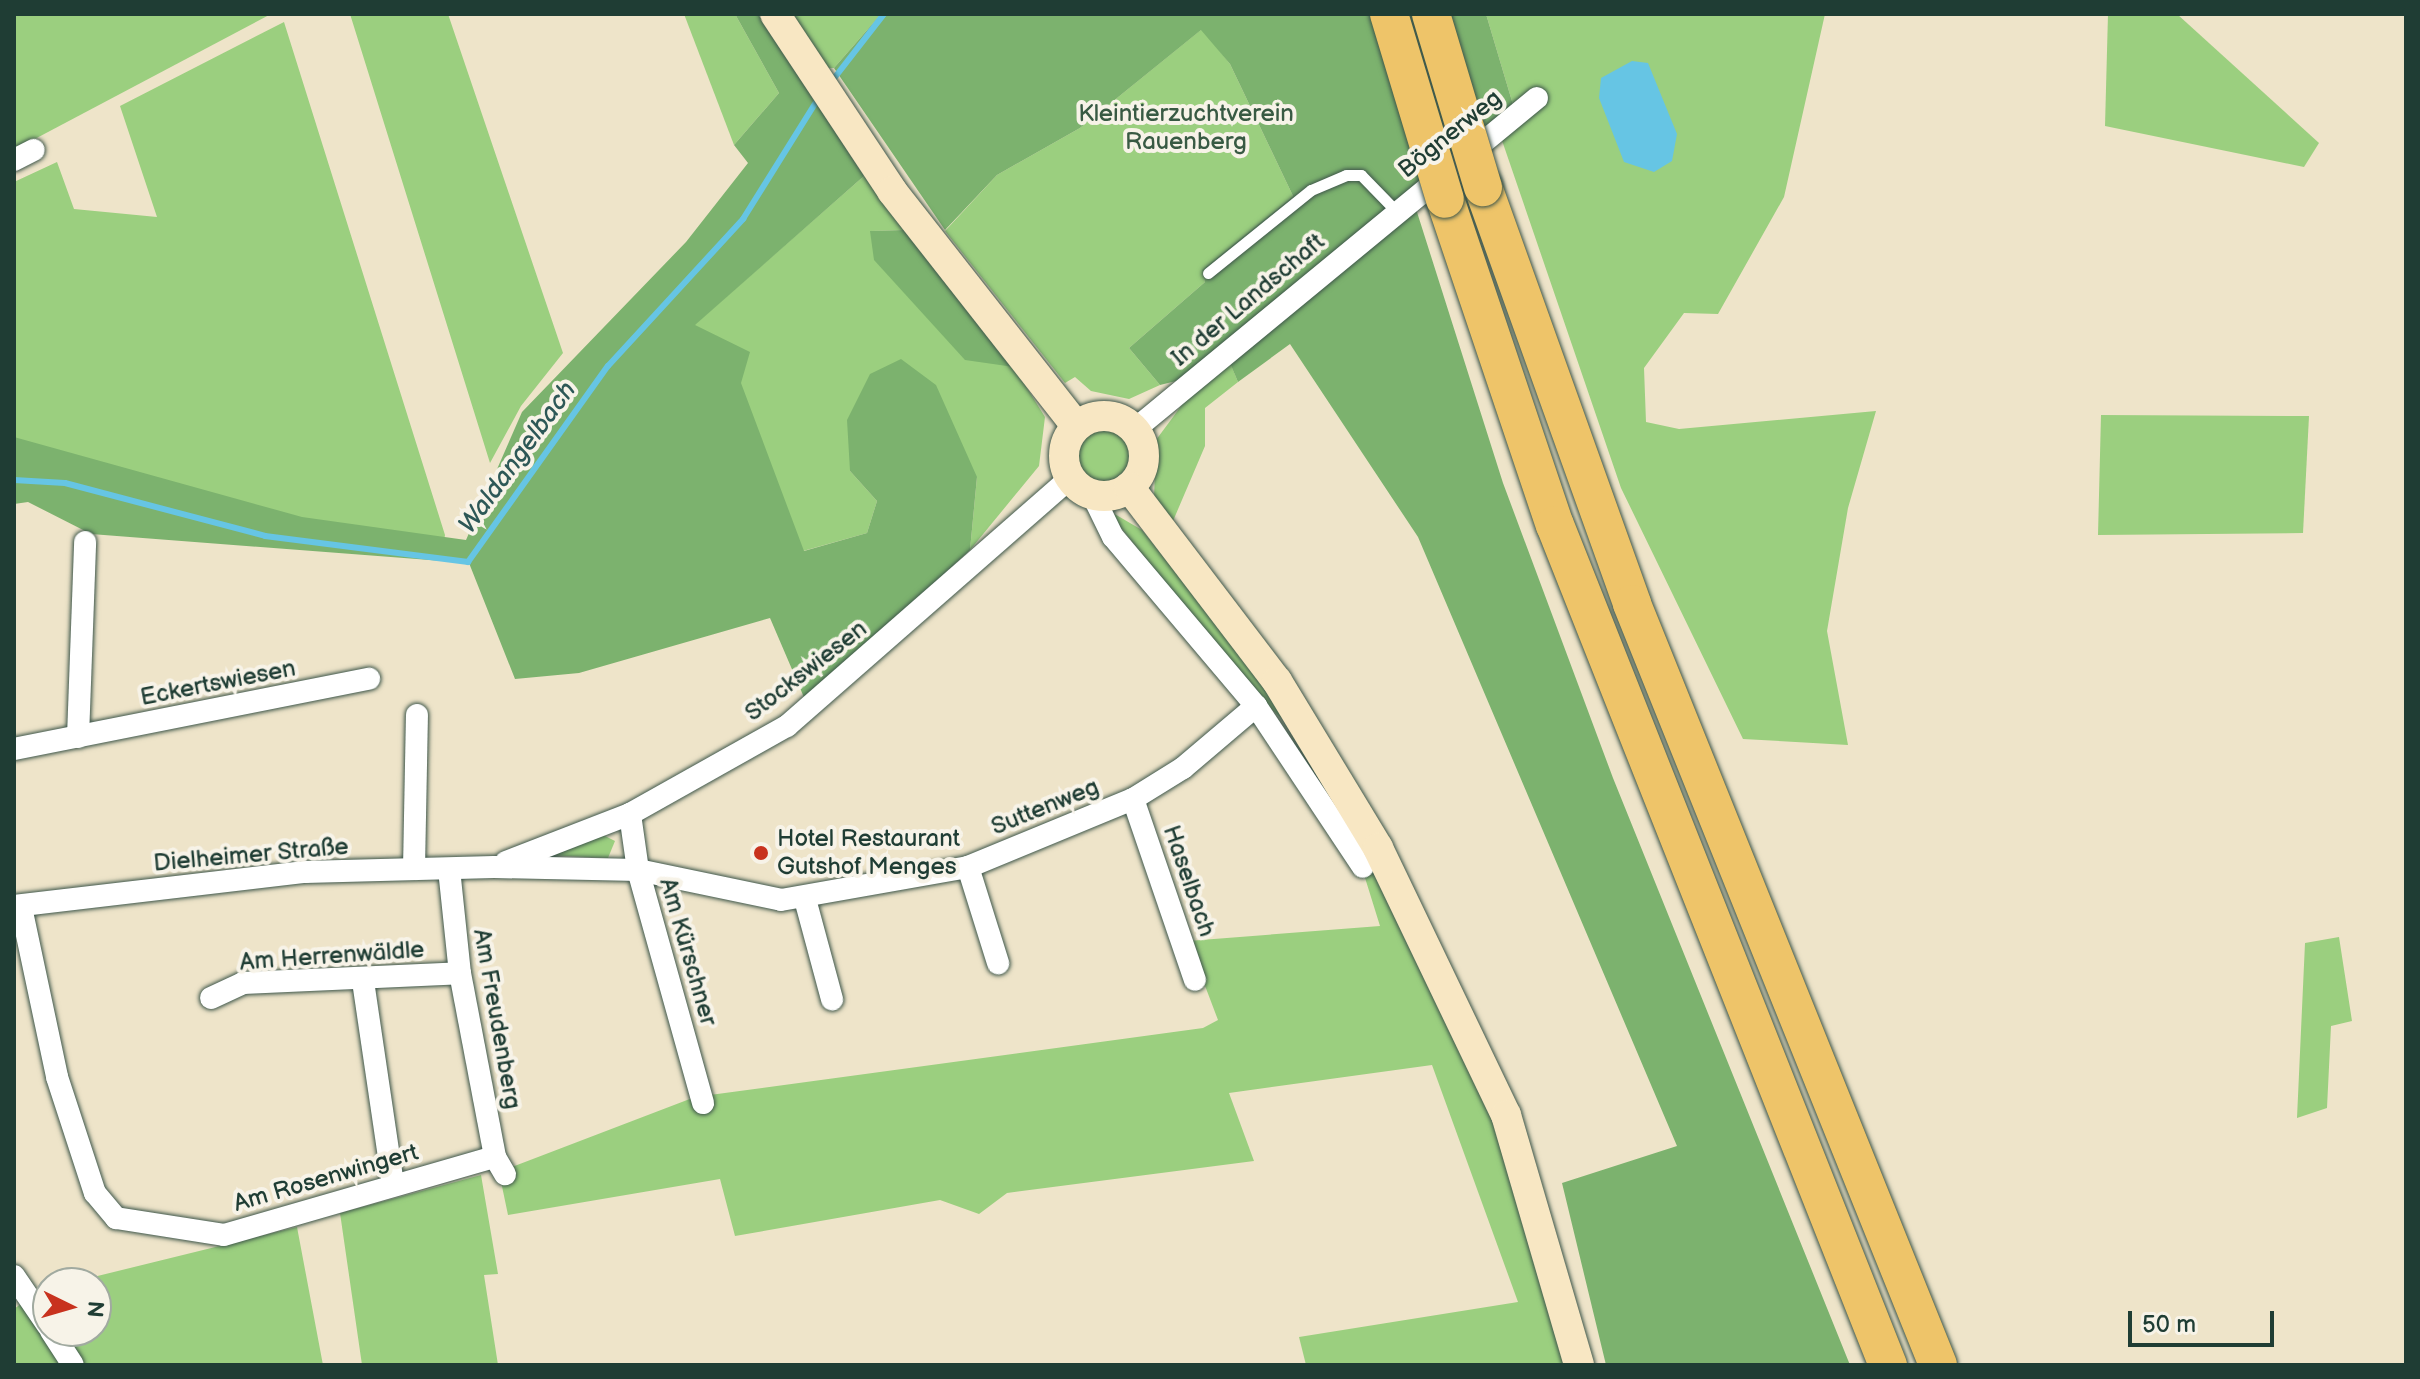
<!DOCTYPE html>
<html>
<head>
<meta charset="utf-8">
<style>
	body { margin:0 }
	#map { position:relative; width:2420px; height:1379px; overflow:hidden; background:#eee4c9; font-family:"Balsamiq Sans",sans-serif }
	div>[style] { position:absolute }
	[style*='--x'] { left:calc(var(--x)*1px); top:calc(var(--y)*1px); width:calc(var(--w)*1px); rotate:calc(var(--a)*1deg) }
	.green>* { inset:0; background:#9bcf7f }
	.round { border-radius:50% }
	.forest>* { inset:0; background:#7cb26e }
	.water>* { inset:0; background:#66c5e4 }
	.stream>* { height:6px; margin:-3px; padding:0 3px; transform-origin:3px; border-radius:3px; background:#66c5e4 }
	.roads { filter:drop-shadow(0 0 2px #3e564a) drop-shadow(0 0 2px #3e564a) }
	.lane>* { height:11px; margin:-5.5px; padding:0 5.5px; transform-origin:5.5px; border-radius:5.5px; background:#fff }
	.street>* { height:22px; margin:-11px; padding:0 11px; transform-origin:11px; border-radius:11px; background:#fff }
	.secondary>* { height:30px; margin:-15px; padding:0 15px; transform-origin:15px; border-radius:15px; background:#f8e7c3 }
	.secondary>.ring { margin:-15px; padding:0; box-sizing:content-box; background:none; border:30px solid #f8e7c3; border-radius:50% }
	.highway>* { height:38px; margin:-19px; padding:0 19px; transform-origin:19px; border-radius:19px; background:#eec469 }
	.bridges { filter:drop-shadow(0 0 2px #3e564a) drop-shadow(0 0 2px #3e564a) }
	.highway-bridge>* { height:38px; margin:-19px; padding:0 19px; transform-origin:19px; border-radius:19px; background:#eec469 }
	.dots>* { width:22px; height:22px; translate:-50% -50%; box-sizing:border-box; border:4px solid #f7f3e8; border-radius:50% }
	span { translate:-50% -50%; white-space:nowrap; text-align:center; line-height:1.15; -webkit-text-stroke:8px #f7f3e8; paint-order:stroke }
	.park-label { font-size:24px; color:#385a43 }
	.street-label { font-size:24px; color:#1f3d34 }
	.poi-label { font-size:24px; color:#1f3d34 }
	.left { translate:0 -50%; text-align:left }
	.water-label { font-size:26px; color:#2d5857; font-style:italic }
	.frame { position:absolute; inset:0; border:16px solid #1f3d34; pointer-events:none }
	.north { position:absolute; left:32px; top:1267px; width:80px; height:80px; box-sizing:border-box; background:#f7f3e8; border:2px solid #a1aaa0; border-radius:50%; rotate:95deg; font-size:22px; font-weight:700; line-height:32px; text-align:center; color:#1f3d34 }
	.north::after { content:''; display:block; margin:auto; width:28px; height:36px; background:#c8321e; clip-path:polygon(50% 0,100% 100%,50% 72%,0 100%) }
	.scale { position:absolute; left:2128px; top:1311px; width:146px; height:36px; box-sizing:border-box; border:4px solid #1f3d34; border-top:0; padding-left:10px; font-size:24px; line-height:28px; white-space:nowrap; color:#1f3d34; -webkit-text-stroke:6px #f7f3e8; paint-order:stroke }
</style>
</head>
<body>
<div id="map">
	<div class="green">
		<i style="clip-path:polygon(14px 14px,271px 14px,14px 150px)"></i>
		<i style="clip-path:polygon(350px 14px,448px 14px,563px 353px,521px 406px,490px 463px)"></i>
		<i style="clip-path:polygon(684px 14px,735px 14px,779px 93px,734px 145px)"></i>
		<i style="clip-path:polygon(788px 14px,881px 14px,834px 68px,827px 68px)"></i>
		<i style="clip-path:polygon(1486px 14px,1825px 14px,1784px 197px,1718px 314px,1684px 313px,1644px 368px,1646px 422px,1679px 429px,1876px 411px,1848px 508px,1827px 631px,1848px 745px,1743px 739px,1621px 488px,1496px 123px,1514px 108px)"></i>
		<i style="clip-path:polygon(2108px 14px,2177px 14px,2319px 143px,2304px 167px,2105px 126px)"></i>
		<i style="clip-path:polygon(284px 22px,445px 535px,443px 548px,14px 477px,14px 182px,57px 162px,74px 209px,157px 217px,120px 106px)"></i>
		<i style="clip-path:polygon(1202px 29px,1230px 64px,1293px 196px,1203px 270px,1205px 282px,1129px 348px,1160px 385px,1129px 399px,1091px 391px,1075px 377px,1065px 383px,945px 231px,997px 175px,1080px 128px)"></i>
		<i style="clip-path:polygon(864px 176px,904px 230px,871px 231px,1014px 367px,1045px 417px,1039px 466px,970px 550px,977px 477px,850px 471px,877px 501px,867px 533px,803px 551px,740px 383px,694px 325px)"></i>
		<i style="clip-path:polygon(1224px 348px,1238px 382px,1205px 408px,1205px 446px,1173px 521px,1154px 499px,1156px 440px)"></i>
		<i style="clip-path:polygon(2101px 415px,2309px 416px,2303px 533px,2098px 535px)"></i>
		<i class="round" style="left:1077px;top:429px;width:54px;height:54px"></i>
		<i style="clip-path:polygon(1106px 509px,1142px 530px,1287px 711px,1468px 1048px,1539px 1244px,1570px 1365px,1306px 1365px,1299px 1337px,1518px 1302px,1432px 1065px,1229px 1093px,1254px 1161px,1007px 1193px,979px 1214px,940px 1200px,735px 1236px,720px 1179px,508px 1215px,499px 1172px,695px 1097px,1203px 1028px,1218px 1020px,1188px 941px,1380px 926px,1352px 836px,1287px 723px,1255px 695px)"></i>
		<i style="clip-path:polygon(603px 835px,615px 841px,608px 858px,545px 855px)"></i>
		<i style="clip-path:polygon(2339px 937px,2352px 1021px,2331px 1026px,2327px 1108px,2297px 1118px,2305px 943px)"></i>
		<i style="clip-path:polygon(481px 1175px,498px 1274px,484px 1275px,498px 1365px,362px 1365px,340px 1213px)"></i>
		<i style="clip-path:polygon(297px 1227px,323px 1365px,14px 1365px,14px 1309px,37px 1292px,48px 1289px,48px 1331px,96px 1331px,96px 1283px,69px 1283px)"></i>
	</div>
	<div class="forest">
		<i style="clip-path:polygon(735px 14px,758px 14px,864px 176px,695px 325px,750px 352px,741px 383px,804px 551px,867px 533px,877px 501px,850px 471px,847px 420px,870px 374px,901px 359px,936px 385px,977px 477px,970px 550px,806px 702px,770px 618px,579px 673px,515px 679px,469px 563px,91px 534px,28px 502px,14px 504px,14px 437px,302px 517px,466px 540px,522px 412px,686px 242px,748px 163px,734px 145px,779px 93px)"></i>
		<i style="clip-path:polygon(881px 14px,1486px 14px,1514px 108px,1410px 190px,1503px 483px,1613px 778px,1850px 1365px,1606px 1365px,1562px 1183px,1677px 1146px,1418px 537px,1290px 344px,1238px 382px,1224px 349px,1180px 380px,1160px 385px,1129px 348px,1205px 282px,1202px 270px,1293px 196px,1230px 64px,1201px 30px,1080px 128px,997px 175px,945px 230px,834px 68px)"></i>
		<i style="clip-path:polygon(904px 230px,1014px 367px,965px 360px,874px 260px,870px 231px)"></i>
	</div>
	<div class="water">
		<i style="clip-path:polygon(1632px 61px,1648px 63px,1677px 134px,1672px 161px,1654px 172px,1624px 162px,1599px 98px,1601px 78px)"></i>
	</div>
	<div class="stream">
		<i style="--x:832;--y:81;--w:85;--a:-52.2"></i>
		<i style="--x:14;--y:480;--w:51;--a:3.4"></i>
		<i style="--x:65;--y:483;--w:207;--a:14.8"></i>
		<i style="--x:265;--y:536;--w:205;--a:7.3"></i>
		<i style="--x:468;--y:562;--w:241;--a:-54.5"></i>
		<i style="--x:608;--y:366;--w:200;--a:-47.4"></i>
		<i style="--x:743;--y:219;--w:145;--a:-58"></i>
	</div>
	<div class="roads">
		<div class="lane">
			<i style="--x:1208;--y:273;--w:132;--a:-38.9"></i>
			<i style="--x:1311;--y:190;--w:38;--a:-23"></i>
			<i style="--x:1346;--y:175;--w:15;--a:0"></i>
			<i style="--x:1361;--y:175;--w:52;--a:45.8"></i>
		</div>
		<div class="street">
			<i style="--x:14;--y:160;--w:22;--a:-27"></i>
			<i style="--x:1134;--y:430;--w:522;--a:-39.48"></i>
			<i style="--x:1256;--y:706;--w:193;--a:56.4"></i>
			<i style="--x:78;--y:737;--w:195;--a:-87.9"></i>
			<i style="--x:14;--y:749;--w:362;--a:-11.2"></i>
			<i style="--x:1133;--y:799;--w:191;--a:71.1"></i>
			<i style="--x:630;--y:814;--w:57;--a:81.9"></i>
			<i style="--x:638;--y:870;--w:242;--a:74.4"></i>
			<i style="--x:506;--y:862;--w:133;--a:-21.2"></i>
			<i style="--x:630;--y:814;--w:180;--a:-29.3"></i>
			<i style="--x:787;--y:726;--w:376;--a:-41.2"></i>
			<i style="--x:968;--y:867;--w:101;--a:72.6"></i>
			<i style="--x:414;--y:869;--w:154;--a:-88.9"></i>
			<i style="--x:449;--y:869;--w:105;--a:84"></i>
			<i style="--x:460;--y:973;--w:187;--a:79.2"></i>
			<i style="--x:495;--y:1157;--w:20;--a:60"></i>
			<i style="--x:805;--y:899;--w:104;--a:74.9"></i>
			<i style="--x:14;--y:906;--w:293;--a:-6.7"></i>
			<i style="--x:305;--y:872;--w:189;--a:-1.5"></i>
			<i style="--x:494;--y:867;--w:144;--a:1.2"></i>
			<i style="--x:638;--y:870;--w:146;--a:11.8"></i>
			<i style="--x:781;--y:900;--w:190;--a:-10"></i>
			<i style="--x:968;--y:867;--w:178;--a:-22.4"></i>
			<i style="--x:1133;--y:799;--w:59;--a:-31.8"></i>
			<i style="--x:1183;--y:768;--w:96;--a:-40.3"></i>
			<i style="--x:1256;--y:706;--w:221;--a:-130.2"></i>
			<i style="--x:1113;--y:537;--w:46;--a:-116"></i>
			<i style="--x:21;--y:907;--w:174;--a:78"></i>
			<i style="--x:57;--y:1077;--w:122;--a:71.9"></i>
			<i style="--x:95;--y:1193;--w:33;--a:50"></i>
			<i style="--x:116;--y:1218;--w:109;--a:8.9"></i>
			<i style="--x:224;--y:1235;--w:282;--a:-16.1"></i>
			<i style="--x:363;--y:981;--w:206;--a:81.6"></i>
			<i style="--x:211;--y:998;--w:35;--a:-25"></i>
			<i style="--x:243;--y:983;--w:217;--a:-2.6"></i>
			<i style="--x:14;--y:1276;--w:60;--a:55.8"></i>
			<i style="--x:51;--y:1331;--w:40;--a:57.1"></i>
		</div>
		<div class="secondary">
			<i style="--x:775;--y:14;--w:212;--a:56.5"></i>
			<i style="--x:892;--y:191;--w:298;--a:51.9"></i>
			<i class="ring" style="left:1064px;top:416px;width:50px;height:50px"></i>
			<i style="--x:1129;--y:487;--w:244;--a:52.7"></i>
			<i style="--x:1277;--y:681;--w:195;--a:58.8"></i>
			<i style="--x:1378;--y:848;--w:296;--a:64.4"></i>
			<i style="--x:1506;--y:1115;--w:260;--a:73.7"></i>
		</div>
		<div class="highway">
			<i style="--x:1483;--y:187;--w:443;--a:70.3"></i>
			<i style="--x:1632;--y:604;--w:820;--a:68.09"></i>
			<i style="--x:1445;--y:199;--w:344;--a:71.4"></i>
			<i style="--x:1555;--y:525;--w:904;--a:68.38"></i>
		</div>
	</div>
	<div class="bridges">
		<div class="highway-bridge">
			<i style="--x:1389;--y:14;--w:193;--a:73.2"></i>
			<i style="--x:1431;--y:14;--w:181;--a:73.3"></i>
		</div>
	</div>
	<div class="dots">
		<i style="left:761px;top:853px;background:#c8321e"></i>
	</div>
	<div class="park-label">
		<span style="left:1186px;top:128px">Kleintierzuchtverein<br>Rauenberg</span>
	</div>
	<div class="street-label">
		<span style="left:1450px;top:134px;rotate:-39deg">Bögnerweg</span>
		<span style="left:1248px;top:300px;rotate:-40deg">In der Landschaft</span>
		<span style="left:806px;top:671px;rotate:-38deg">Stockswiesen</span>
		<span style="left:218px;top:683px;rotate:-11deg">Eckertswiesen</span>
		<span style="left:1045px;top:807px;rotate:-22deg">Suttenweg</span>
		<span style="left:251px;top:855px;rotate:-5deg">Dielheimer Straße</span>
		<span style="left:1189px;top:881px;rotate:71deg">Haselbach</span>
		<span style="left:688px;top:952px;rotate:74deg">Am Kürschner</span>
		<span style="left:332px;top:956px;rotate:-4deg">Am Herrenwäldle</span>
		<span style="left:497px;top:1019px;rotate:80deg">Am Freudenberg</span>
		<span style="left:326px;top:1178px;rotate:-16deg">Am Rosenwingert</span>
	</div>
	<div class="poi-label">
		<span class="left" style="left:777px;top:853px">Hotel Restaurant<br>Gutshof Menges</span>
	</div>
	<div class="water-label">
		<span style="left:518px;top:458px;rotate:-54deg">Waldangelbach</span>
	</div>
	<div class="frame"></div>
	<div class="north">N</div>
	<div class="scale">50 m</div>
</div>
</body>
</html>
